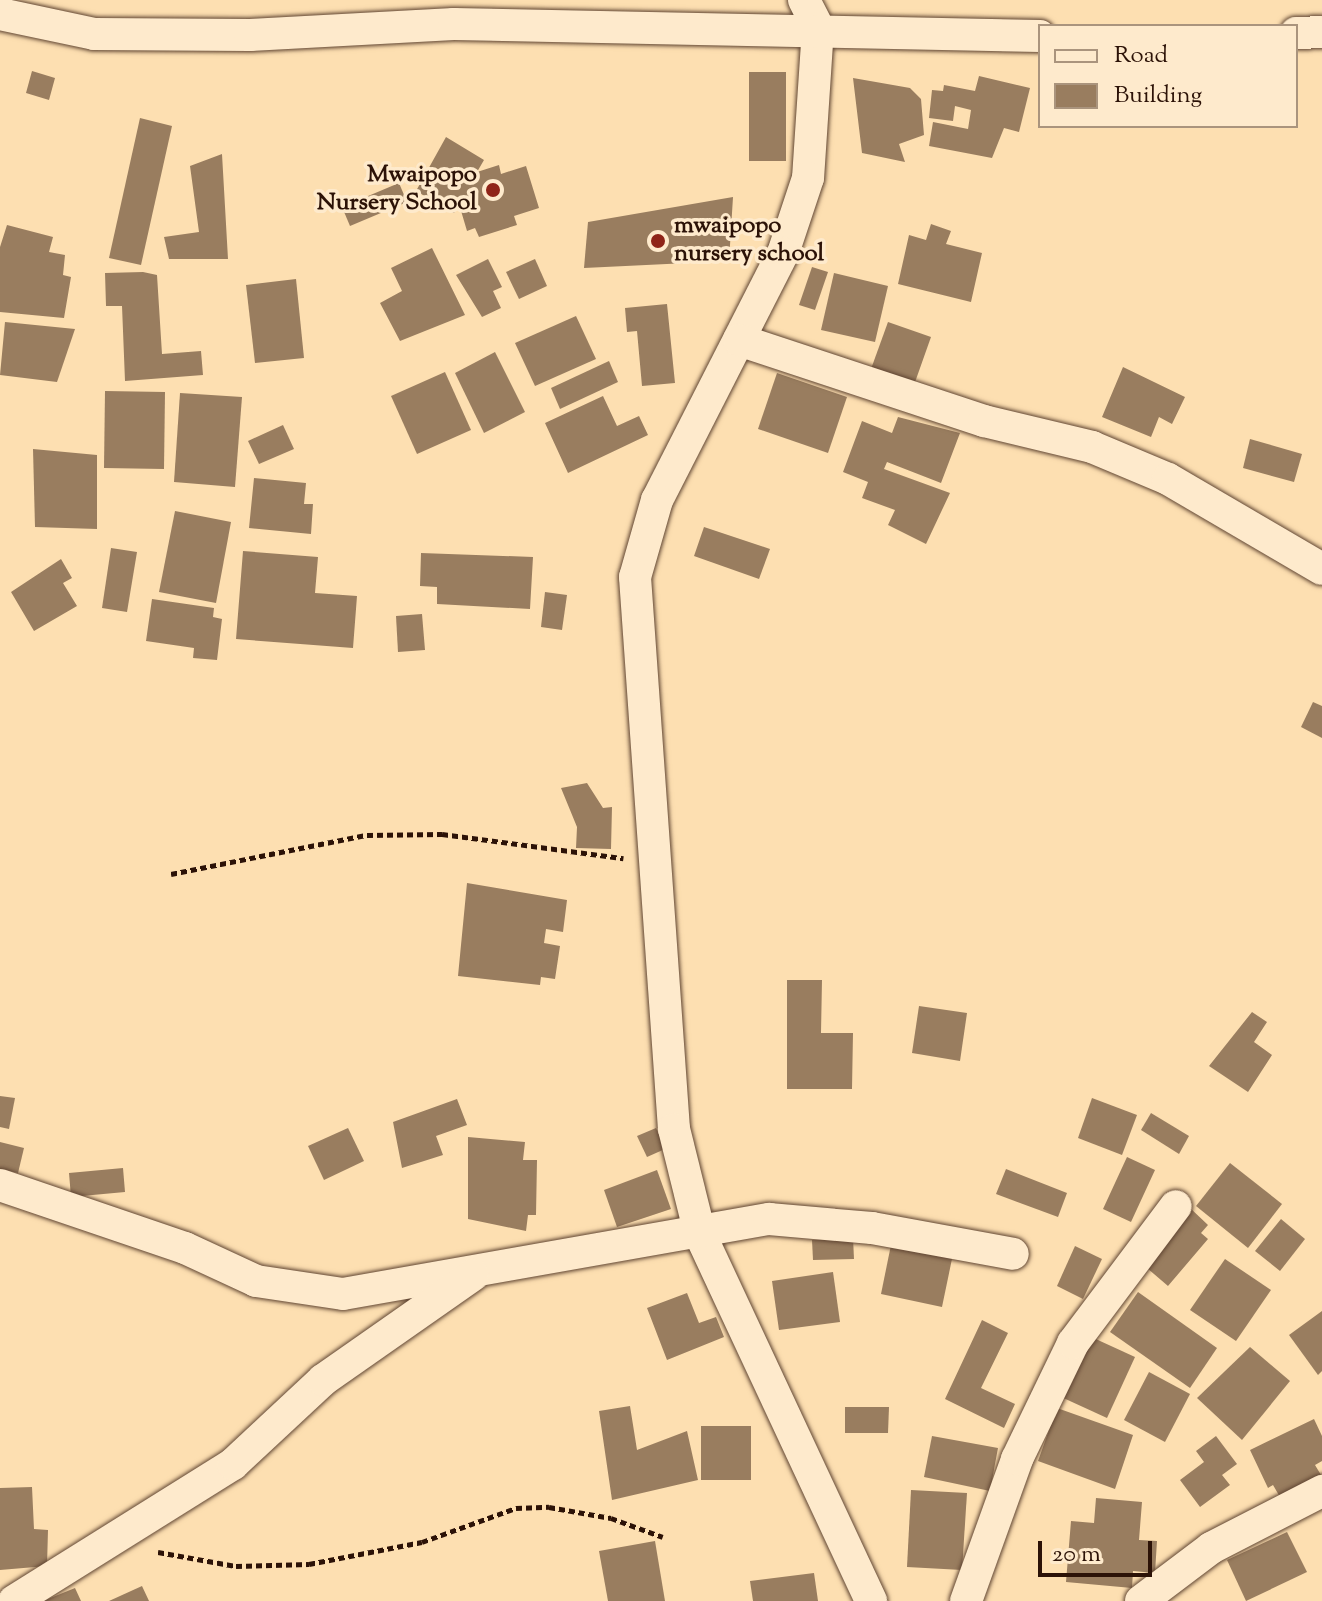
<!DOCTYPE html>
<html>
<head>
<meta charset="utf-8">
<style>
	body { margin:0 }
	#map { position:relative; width:1322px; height:1601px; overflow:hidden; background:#fddfb1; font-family:"Sorts Mill Goudy",serif }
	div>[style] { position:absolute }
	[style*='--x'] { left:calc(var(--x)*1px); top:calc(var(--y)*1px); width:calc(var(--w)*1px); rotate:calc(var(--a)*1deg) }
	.building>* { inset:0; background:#997d5f }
	.path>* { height:5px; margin-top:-2.5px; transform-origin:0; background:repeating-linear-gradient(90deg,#2c1207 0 6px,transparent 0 10px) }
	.roads { filter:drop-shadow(0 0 2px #604532) drop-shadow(0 0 2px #604532) }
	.street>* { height:32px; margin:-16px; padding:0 16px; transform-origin:16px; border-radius:16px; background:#feeacc }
	.dots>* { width:22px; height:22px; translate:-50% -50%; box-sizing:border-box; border:4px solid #feeacc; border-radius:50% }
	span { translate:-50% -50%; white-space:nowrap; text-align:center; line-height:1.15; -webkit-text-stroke:7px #feeacc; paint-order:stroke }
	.poi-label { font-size:24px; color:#2c1207; font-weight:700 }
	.right { translate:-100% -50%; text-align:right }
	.left { translate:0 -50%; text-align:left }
	.legend { position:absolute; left:1038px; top:24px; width:260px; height:104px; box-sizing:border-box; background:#feeacc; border:2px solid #aa947d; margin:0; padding:10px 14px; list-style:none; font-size:24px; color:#2c1207 }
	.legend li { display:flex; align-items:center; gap:16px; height:40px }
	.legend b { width:40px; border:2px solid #aa947d }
	.scale { position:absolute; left:1038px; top:1541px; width:114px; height:36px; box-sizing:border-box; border:4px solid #2c1207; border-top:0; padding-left:10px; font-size:24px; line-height:28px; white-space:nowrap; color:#2c1207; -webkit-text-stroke:6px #feeacc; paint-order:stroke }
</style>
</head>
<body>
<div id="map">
	<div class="building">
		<i style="clip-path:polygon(32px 71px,55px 78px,49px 100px,26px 93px)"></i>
		<i style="clip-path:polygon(749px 72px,786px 72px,786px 161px,749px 161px)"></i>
		<i style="clip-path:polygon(979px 76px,1030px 88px,1019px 132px,1004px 128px,992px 158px,929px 146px,933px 122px,968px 129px,971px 110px,955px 106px,953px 121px,929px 118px,932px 90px,943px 91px,944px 85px,975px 91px)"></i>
		<i style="clip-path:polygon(853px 78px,910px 88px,921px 99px,924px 135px,899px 144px,905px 162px,862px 153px)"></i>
		<i style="clip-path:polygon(140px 118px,172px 126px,141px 265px,109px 258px)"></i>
		<i style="clip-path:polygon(446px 137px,484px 160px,477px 172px,499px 165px,501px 174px,526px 166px,539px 208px,514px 216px,517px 225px,479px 237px,475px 228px,467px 231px,459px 204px,454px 213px,416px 191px)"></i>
		<i style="clip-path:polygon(222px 154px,228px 259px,169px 259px,164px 237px,199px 232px,190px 166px)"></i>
		<i style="clip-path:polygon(399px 183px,407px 202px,350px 226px,342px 207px)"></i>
		<i style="clip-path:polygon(733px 197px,729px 261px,584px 268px,588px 222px)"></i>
		<i style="clip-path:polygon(931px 224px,951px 231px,946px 244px,982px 253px,971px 302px,898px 284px,909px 235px,926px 240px)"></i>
		<i style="clip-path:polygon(7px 225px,53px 237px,49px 252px,65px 255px,63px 275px,71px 277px,64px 318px,0 312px,0 247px)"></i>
		<i style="clip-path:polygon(432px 248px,465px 315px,400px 341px,380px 303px,402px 291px,391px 268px)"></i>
		<i style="clip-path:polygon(488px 259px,502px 287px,493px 291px,501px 308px,482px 317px,456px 275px)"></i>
		<i style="clip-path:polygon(535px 259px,547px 286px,519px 299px,506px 272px)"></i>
		<i style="clip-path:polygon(812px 267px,828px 272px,815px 310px,799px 305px)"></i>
		<i style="clip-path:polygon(143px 272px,157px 275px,162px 354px,201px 351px,203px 375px,125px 381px,122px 306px,106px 306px,105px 273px)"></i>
		<i style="clip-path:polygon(834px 273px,888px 286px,875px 342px,821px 330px)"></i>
		<i style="clip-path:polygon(296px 279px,304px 358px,255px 363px,246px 285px)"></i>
		<i style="clip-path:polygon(667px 304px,675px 383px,642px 386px,637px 331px,627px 332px,625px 308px)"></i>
		<i style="clip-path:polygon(576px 316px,596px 359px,535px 386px,515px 343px)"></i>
		<i style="clip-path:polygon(5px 322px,75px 329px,57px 382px,0 375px)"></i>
		<i style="clip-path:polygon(888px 322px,931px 337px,914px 385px,871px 369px)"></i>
		<i style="clip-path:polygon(495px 352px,525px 412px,484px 433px,455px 373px)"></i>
		<i style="clip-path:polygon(609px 361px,618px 382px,560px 409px,551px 388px)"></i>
		<i style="clip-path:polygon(1123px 367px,1185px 397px,1172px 424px,1159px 417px,1151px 437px,1102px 417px)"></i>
		<i style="clip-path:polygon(445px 372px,471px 430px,417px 454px,391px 396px)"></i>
		<i style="clip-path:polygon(777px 373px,847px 397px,828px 453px,758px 429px)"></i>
		<i style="clip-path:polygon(105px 391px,165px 392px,164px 469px,104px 468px)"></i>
		<i style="clip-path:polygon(180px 393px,242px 397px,235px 487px,174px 482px)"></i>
		<i style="clip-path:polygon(603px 396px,617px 426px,639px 416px,648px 435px,568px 473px,545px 423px)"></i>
		<i style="clip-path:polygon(898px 417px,960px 433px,941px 483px,887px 462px,884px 469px,950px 493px,926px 544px,888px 525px,895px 510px,862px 498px,868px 482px,843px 472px,862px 421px,892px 433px)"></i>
		<i style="clip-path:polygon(283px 425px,294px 449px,259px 464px,248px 441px)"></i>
		<i style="clip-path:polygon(1250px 439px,1302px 454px,1294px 482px,1243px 468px)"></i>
		<i style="clip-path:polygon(33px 449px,97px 455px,97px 529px,35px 527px)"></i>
		<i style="clip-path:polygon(254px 478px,306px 483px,304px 504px,313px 504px,311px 534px,249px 528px)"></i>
		<i style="clip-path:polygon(175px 511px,231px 522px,216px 603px,159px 592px)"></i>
		<i style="clip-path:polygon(704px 527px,770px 549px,759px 579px,694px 556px)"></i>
		<i style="clip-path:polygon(111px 548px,137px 552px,127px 612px,102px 608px)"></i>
		<i style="clip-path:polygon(243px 551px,318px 557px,315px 593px,357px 596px,353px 648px,236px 639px)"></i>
		<i style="clip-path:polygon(421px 553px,533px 557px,530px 609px,437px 604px,437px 587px,420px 586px)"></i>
		<i style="clip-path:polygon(61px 559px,72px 578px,63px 583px,77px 606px,34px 631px,11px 592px)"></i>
		<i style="clip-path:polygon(545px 592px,567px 595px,562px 630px,541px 627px)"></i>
		<i style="clip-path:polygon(152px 599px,214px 608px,213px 617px,222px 619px,217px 660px,193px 658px,194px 648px,146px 641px)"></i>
		<i style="clip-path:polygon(422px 614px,425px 650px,398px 652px,396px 616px)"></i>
		<i style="clip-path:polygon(1313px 702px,1322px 706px,1322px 738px,1301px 727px)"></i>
		<i style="clip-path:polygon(587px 783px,603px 808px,612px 807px,611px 849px,576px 848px,577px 827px,561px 788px)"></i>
		<i style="clip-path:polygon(467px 883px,567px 900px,563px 932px,546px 929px,544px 943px,560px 946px,555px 979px,541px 977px,540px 985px,458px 976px)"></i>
		<i style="clip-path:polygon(787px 980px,822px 980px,821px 1033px,853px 1033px,852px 1089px,787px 1089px)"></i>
		<i style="clip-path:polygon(919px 1006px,967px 1013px,960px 1061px,912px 1053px)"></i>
		<i style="clip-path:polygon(1252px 1012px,1267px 1022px,1254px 1042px,1272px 1055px,1248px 1092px,1209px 1066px)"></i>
		<i style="clip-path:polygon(0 1096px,15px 1098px,9px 1129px,0 1127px)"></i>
		<i style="clip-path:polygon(1092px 1098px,1137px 1115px,1122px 1155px,1078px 1138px)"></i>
		<i style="clip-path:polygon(457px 1099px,467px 1125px,436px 1136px,443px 1155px,402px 1168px,393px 1122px)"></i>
		<i style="clip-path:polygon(1151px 1113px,1189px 1136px,1179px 1154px,1141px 1130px)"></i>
		<i style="clip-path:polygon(348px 1128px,364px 1161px,324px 1180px,308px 1146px)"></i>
		<i style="clip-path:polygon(656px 1128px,665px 1149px,647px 1157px,637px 1136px)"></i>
		<i style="clip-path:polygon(468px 1137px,525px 1142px,523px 1160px,537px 1160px,536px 1215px,528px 1215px,526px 1231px,468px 1219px)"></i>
		<i style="clip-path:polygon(0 1142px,24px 1148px,18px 1173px,0 1169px)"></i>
		<i style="clip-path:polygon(1127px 1157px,1155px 1170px,1131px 1222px,1103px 1209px)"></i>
		<i style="clip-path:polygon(1230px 1163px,1282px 1204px,1248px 1248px,1196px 1206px)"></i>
		<i style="clip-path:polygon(123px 1168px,125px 1192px,71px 1197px,69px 1173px)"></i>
		<i style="clip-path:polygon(1006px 1169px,1067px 1193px,1058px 1217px,996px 1194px)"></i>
		<i style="clip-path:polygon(657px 1170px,671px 1209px,617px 1227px,604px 1190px)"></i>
		<i style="clip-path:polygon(1189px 1207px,1208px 1225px,1201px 1233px,1208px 1239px,1168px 1286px,1140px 1262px)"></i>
		<i style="clip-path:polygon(1281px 1219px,1305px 1239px,1280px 1271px,1255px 1251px)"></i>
		<i style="clip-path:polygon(853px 1238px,854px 1259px,813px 1260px,812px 1240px)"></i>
		<i style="clip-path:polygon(892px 1240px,953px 1254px,942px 1307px,881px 1294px)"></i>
		<i style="clip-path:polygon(1075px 1246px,1102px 1259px,1083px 1299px,1057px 1286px)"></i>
		<i style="clip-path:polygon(1225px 1259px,1271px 1290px,1236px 1341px,1190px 1310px)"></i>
		<i style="clip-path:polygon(833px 1272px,840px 1322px,779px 1330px,772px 1281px)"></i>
		<i style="clip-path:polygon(1138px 1292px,1217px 1348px,1190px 1388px,1110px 1332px)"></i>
		<i style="clip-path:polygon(687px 1293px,699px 1323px,716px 1317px,724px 1337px,667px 1360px,647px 1308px)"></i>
		<i style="clip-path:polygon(1322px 1311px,1322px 1371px,1318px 1375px,1289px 1335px)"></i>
		<i style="clip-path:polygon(982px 1320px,1008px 1333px,981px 1388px,1015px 1404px,1004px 1428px,945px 1399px)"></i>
		<i style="clip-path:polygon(1087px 1335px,1135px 1357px,1107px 1418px,1059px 1396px)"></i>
		<i style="clip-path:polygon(1250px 1347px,1290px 1381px,1242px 1440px,1197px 1398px)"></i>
		<i style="clip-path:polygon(1149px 1372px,1190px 1394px,1165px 1442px,1124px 1420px)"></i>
		<i style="clip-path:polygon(630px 1406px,637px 1450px,687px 1431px,698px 1480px,612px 1500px,599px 1411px)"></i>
		<i style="clip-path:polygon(845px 1407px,889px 1407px,888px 1433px,845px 1433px)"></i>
		<i style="clip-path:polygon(1057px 1408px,1133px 1435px,1115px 1489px,1038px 1461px)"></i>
		<i style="clip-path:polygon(1314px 1419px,1322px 1436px,1322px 1461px,1315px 1465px,1321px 1475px,1280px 1497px,1273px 1485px,1268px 1488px,1250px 1450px)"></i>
		<i style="clip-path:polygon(701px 1426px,751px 1426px,751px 1480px,701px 1480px)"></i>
		<i style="clip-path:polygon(932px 1436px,998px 1448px,990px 1491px,924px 1477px)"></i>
		<i style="clip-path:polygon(1216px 1436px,1237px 1464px,1222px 1475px,1230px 1485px,1200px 1507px,1180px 1480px,1204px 1462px,1196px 1451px)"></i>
		<i style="clip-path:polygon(32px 1487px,34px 1529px,48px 1530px,47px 1566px,0 1570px,0 1488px)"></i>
		<i style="clip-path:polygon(911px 1490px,967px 1493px,962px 1570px,907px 1567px)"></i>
		<i style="clip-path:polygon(1096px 1498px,1142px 1502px,1139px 1540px,1157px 1541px,1155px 1573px,1133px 1571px,1132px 1588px,1066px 1582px,1071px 1521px,1094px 1523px)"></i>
		<i style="clip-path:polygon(1287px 1532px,1307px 1572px,1246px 1601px,1227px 1560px)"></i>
		<i style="clip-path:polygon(655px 1541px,665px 1601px,608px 1601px,599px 1551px)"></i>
		<i style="clip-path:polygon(814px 1573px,818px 1601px,753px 1601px,750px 1581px)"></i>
		<i style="clip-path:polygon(142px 1586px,149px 1601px,109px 1601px)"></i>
		<i style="clip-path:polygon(75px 1588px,81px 1601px,43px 1601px)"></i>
	</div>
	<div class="path">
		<i style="--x:171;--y:874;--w:200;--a:-11.3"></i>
		<i style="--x:367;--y:835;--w:75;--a:-0.8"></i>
		<i style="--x:442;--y:834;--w:183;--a:7.6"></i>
		<i style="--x:158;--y:1552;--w:79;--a:10.2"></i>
		<i style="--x:236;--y:1566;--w:73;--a:-1.6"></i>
		<i style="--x:309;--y:1564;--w:115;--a:-11"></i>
		<i style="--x:422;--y:1542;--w:100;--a:-19.9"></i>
		<i style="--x:516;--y:1508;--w:33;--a:-2"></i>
		<i style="--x:549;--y:1507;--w:63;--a:10.1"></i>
		<i style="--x:611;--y:1518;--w:55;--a:20.1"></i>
	</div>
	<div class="roads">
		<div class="street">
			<i style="--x:804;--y:0;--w:31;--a:63"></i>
			<i style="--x:818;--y:28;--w:150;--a:93.8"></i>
			<i style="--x:808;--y:178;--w:79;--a:108.4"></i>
			<i style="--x:783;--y:253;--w:277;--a:117"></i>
			<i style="--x:657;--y:500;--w:80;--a:105.9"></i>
			<i style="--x:635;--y:577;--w:553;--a:85.96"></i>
			<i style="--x:674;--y:1129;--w:108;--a:76.1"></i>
			<i style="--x:700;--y:1234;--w:405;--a:65"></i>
			<i style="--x:0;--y:14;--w:96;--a:12"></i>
			<i style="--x:94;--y:34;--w:156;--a:0.4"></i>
			<i style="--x:250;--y:35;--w:204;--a:-3.1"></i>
			<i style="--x:454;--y:24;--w:586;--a:1.17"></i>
			<i style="--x:1296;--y:33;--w:26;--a:-2"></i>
			<i style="--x:739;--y:340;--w:258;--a:18.3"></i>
			<i style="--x:984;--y:421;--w:111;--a:13.5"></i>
			<i style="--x:1092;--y:447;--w:82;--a:22.8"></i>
			<i style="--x:1168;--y:479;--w:178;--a:30.3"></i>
			<i style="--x:0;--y:1185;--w:195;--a:18.8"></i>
			<i style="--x:185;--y:1248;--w:78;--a:24.9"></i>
			<i style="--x:256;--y:1281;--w:88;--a:8.5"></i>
			<i style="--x:343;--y:1294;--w:433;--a:-10"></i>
			<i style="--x:769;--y:1219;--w:103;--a:5"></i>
			<i style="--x:872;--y:1228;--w:143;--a:10.4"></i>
			<i style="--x:14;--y:1601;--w:258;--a:-32"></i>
			<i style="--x:233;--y:1464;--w:123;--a:-43"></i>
			<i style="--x:323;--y:1380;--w:183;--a:-35"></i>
			<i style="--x:966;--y:1601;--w:151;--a:-70.2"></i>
			<i style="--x:1017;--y:1459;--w:129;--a:-64.2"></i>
			<i style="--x:1073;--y:1343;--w:171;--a:-53.1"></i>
			<i style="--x:1141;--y:1601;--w:88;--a:-37.1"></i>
			<i style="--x:1211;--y:1548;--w:125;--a:-27.2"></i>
		</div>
	</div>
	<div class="dots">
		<i style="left:493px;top:190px;background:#8f2418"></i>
		<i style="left:658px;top:241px;background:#8f2418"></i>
	</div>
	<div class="poi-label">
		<span class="right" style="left:477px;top:190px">Mwaipopo<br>Nursery School</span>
		<span class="left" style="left:674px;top:241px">mwaipopo<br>nursery school</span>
	</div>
	<ul class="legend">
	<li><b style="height:10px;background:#feeacc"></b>Road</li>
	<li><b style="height:22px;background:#997d5f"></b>Building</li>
	</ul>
	<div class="scale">20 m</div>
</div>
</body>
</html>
